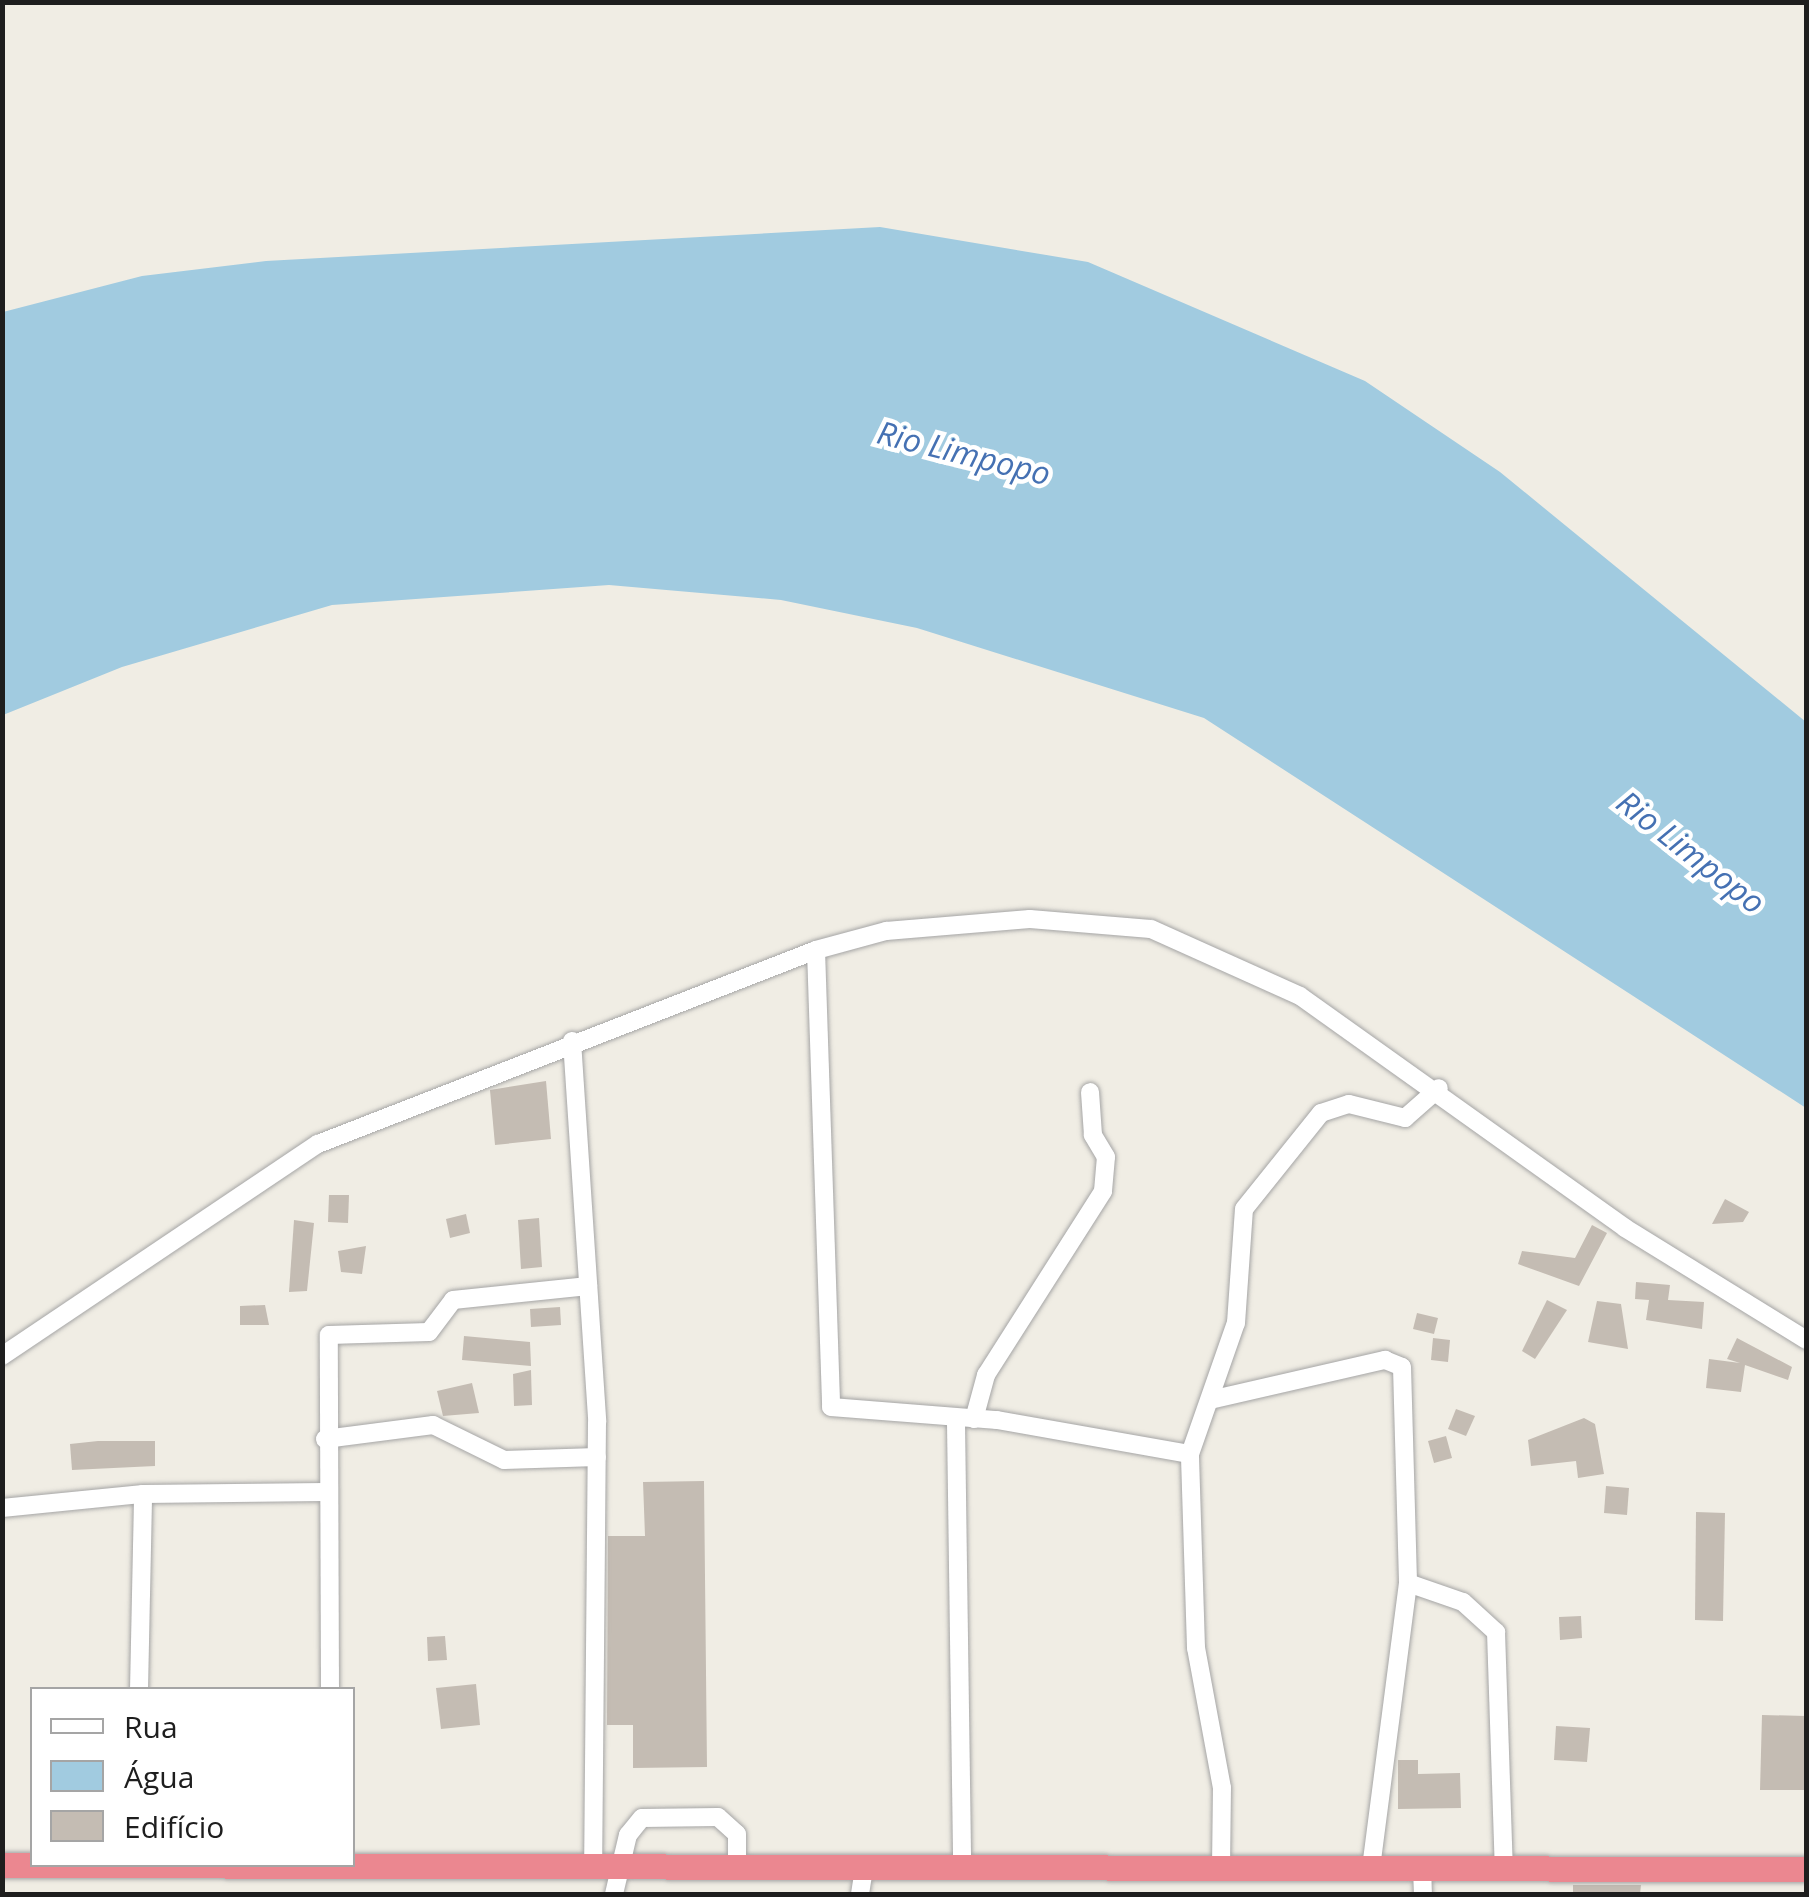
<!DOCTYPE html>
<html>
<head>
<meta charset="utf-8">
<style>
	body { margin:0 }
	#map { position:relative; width:1809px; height:1897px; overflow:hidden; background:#f0ede4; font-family:"Open Sans",sans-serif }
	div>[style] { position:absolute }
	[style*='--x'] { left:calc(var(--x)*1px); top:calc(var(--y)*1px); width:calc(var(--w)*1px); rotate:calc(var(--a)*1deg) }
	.water>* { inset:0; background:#a1cbe0 }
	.building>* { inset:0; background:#c4bcb3 }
	.roads { filter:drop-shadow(0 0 2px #a5a5a5) drop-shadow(0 0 2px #a5a5a5) }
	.minor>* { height:18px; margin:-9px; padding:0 9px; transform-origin:9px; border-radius:9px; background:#fff }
	.highway>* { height:25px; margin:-12.5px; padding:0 12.5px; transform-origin:12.5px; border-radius:12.5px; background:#eb8790 }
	span { translate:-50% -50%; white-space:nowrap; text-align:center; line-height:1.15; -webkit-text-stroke:9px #fff; paint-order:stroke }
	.water-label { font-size:32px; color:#4571b3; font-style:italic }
	.frame { position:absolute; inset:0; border:5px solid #1e1e1e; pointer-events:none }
	.legend { position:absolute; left:30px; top:1687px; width:325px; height:180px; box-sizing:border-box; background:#fff; border:2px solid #a5a5a5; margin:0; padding:12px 18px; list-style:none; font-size:30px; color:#1e1e1e }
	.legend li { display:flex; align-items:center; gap:20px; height:50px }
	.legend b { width:50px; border:2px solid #a5a5a5 }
</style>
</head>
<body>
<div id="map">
	<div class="water">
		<i style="clip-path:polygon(880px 227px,1088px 262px,1365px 381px,1500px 472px,1806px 722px,1806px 1108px,1204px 718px,917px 628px,781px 600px,609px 585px,332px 605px,122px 667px,3px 715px,3px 312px,142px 276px,266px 261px)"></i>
	</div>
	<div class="building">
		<i style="clip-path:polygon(546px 1081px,551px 1139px,495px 1145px,490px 1090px)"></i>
		<i style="clip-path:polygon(329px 1195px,349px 1195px,348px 1223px,328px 1222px)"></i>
		<i style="clip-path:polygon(1725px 1199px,1749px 1212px,1743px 1222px,1712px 1224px)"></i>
		<i style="clip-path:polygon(466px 1214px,470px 1233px,450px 1238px,446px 1219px)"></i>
		<i style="clip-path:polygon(539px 1218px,542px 1267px,521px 1269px,518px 1220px)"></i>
		<i style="clip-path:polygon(294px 1220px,314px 1223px,307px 1291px,289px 1292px)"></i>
		<i style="clip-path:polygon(1592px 1225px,1607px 1233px,1579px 1286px,1518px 1264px,1522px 1251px,1575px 1258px)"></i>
		<i style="clip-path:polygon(366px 1246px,362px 1274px,341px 1272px,338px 1251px)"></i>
		<i style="clip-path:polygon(1636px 1282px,1670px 1285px,1668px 1300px,1704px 1302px,1702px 1329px,1646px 1320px,1649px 1300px,1635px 1299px)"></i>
		<i style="clip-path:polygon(1547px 1300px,1567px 1310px,1535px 1359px,1522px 1351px)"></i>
		<i style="clip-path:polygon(1597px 1301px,1621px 1304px,1628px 1349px,1588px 1342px)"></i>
		<i style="clip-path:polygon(265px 1305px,269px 1325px,240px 1325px,240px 1306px)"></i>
		<i style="clip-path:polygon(560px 1307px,561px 1325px,531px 1327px,530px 1309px)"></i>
		<i style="clip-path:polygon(1417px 1313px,1438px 1318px,1434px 1334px,1413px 1329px)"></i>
		<i style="clip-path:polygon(464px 1336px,530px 1342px,531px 1366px,462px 1360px)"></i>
		<i style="clip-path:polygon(1433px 1338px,1450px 1340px,1448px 1362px,1431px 1360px)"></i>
		<i style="clip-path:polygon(1737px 1338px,1792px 1367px,1788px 1380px,1745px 1365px,1741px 1392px,1706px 1388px,1709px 1359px,1740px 1363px,1727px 1359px)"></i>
		<i style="clip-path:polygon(531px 1370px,532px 1405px,514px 1406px,513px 1374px)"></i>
		<i style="clip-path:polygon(472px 1383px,479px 1413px,443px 1416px,437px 1391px)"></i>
		<i style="clip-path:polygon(1456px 1409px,1475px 1416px,1466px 1436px,1448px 1429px)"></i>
		<i style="clip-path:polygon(1584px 1418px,1595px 1424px,1604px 1474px,1578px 1478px,1576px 1461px,1531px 1466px,1528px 1440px)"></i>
		<i style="clip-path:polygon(1446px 1436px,1452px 1458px,1434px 1463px,1428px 1441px)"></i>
		<i style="clip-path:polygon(98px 1441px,155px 1441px,155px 1466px,72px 1470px,70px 1444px)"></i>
		<i style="clip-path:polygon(704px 1481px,707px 1767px,633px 1768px,633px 1725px,607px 1725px,608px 1536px,645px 1536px,643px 1482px)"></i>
		<i style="clip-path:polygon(1606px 1486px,1629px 1488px,1627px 1515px,1604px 1513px)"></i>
		<i style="clip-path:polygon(1696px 1512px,1725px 1513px,1723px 1621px,1695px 1620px)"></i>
		<i style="clip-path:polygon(1581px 1616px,1582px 1638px,1560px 1640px,1559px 1617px)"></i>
		<i style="clip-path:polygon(445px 1636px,447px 1660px,428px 1661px,427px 1637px)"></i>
		<i style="clip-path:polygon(476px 1684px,480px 1725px,441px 1729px,436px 1688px)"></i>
		<i style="clip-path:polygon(1762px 1715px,1806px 1716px,1806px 1790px,1760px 1790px)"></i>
		<i style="clip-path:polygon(1556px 1726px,1590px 1728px,1587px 1762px,1554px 1760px)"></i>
		<i style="clip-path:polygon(1398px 1760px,1418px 1760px,1418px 1774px,1460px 1773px,1461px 1808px,1398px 1809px)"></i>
		<i style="clip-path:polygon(1573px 1885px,1641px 1885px,1640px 1894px,1573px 1894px)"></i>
	</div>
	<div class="roads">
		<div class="minor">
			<i style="--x:816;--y:950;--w:457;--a:88.1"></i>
			<i style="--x:831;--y:1407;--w:167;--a:4.5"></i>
			<i style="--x:997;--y:1420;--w:196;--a:10"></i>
			<i style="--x:572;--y:1041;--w:382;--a:86.2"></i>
			<i style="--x:597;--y:1422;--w:446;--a:90.5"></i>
			<i style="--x:2;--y:1356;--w:381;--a:-33.9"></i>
			<i style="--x:318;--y:1144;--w:534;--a:-21.28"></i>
			<i style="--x:816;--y:950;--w:73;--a:-15.2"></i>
			<i style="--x:886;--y:931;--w:144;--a:-4.8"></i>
			<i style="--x:1030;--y:919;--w:121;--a:4.7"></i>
			<i style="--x:1151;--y:929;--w:163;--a:24.2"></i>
			<i style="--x:1300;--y:996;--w:399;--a:35.5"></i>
			<i style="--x:1625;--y:1228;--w:213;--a:31.7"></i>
			<i style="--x:1210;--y:1400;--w:180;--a:-12.9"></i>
			<i style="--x:1385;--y:1360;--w:18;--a:22"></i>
			<i style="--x:1402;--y:1367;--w:216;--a:88.4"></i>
			<i style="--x:1408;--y:1583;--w:286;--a:97.4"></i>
			<i style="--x:974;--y:1419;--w:46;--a:-74.7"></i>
			<i style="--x:986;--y:1375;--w:218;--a:-57.5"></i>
			<i style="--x:1103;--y:1191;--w:34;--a:-85"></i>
			<i style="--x:1106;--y:1157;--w:26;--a:-121"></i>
			<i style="--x:1093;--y:1135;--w:43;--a:-94"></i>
			<i style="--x:956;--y:1423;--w:445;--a:89.2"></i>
			<i style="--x:325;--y:1439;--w:109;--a:-7.4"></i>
			<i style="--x:433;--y:1425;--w:79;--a:26.2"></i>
			<i style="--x:504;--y:1460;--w:93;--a:-1.8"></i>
			<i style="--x:2;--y:1508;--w:142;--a:-5.7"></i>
			<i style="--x:143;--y:1494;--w:182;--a:-0.6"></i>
			<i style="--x:1408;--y:1583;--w:58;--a:19.1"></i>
			<i style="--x:1463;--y:1602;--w:45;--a:42.3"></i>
			<i style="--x:1496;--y:1632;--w:236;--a:88.1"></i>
			<i style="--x:139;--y:1690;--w:196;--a:-88.8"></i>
			<i style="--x:330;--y:1690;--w:355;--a:-90.2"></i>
			<i style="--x:329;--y:1335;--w:100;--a:-1.7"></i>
			<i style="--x:429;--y:1332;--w:40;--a:-53"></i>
			<i style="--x:453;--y:1300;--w:136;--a:-5.9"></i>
			<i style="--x:1422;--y:1867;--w:27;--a:88"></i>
			<i style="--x:1221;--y:1868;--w:80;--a:-89.3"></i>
			<i style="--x:1222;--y:1788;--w:142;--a:-100.5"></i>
			<i style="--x:1196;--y:1648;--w:194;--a:-91.8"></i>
			<i style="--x:1190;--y:1454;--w:139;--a:-70.7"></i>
			<i style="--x:1236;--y:1323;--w:114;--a:-86"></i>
			<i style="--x:1244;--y:1209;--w:123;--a:-51.3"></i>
			<i style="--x:1321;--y:1113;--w:29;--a:-18"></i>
			<i style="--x:1349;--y:1104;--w:58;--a:14"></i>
			<i style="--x:1405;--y:1118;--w:45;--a:-41.4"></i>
			<i style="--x:614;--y:1894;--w:61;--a:-76.7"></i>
			<i style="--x:628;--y:1835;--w:22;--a:-51"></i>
			<i style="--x:642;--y:1818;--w:76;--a:-0.8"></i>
			<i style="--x:718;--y:1817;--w:25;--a:42"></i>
			<i style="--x:737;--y:1834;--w:34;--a:90"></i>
			<i style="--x:860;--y:1894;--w:26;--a:-81"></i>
		</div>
		<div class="highway">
			<i style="--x:2;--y:1865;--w:1804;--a:0.13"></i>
		</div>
	</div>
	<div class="water-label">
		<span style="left:964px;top:453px;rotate:14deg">Rio Limpopo</span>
		<span style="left:1691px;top:852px;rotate:38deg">Rio Limpopo</span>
	</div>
	<div class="frame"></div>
	<ul class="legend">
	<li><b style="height:12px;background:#fff"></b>Rua</li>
	<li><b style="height:28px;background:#a1cbe0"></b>Água</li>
	<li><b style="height:28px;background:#c4bcb3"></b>Edifício</li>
	</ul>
</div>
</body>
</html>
